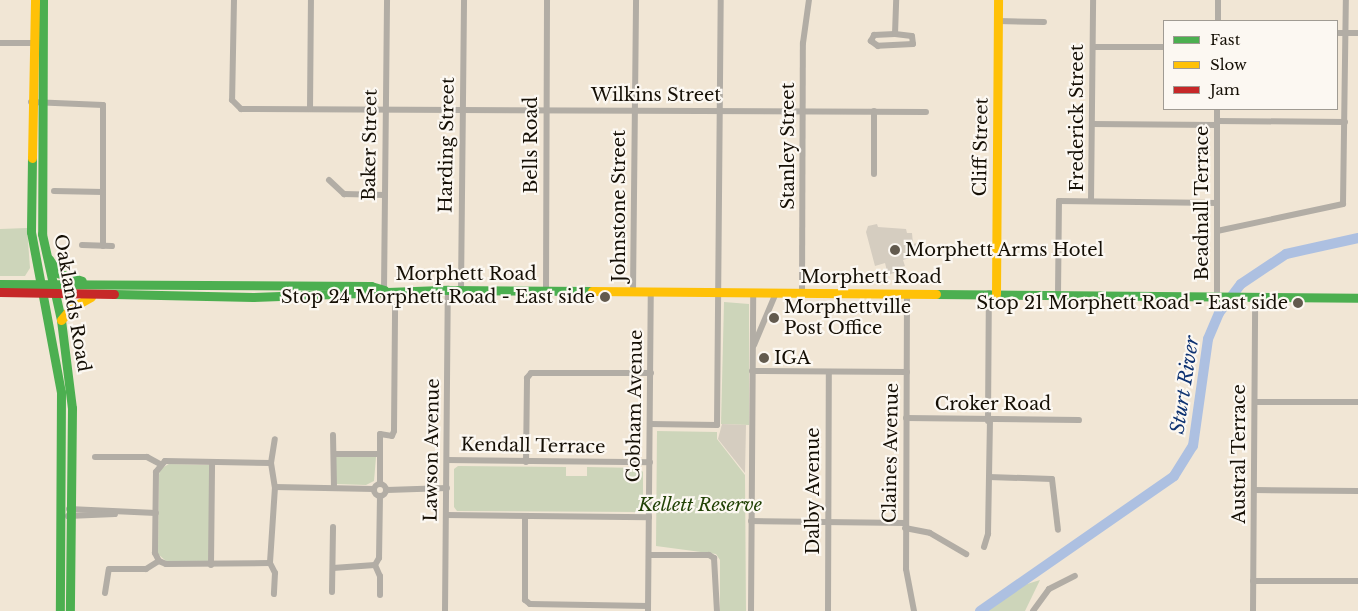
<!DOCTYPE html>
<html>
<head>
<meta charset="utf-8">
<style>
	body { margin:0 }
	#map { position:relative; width:1358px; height:611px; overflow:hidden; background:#f1e6d5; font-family:"Libre Baskerville",serif }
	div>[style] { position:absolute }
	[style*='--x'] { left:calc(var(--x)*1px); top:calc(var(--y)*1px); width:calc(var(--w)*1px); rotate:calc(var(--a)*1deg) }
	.green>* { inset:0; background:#cdd5ba }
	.river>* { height:10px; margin:-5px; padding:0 5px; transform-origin:5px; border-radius:5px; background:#adc0e1 }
	.building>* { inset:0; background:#d5cdc0 }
	.street>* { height:6px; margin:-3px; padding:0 3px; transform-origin:3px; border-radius:3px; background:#b2ada5 }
	.street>.ring { margin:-3px; padding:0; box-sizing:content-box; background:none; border:6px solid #b2ada5; border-radius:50% }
	.fast>* { height:9px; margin:-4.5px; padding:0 4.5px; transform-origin:4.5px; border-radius:4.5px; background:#4caf50 }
	.slow>* { height:9px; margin:-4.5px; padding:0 4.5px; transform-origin:4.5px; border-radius:4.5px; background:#ffc107 }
	.jam>* { height:9px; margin:-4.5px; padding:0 4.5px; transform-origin:4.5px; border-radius:4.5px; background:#c62828 }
	.dots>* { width:14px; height:14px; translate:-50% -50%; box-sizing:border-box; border:2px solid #fcf8f2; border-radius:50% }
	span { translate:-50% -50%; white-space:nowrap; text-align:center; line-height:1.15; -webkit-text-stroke:4.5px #fcf8f2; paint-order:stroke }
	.street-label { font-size:18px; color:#150f05 }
	.poi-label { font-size:18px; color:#150f05 }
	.left { translate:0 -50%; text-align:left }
	.right { translate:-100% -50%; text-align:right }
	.park-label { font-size:18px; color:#214206; font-style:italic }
	.water-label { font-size:19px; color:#0e3271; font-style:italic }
	.legend { position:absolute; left:1163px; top:20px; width:175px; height:90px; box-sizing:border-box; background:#fcf8f2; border:1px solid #a09b93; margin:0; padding:6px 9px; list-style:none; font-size:15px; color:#150f05 }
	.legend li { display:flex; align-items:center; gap:10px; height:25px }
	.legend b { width:25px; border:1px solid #a09b93 }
</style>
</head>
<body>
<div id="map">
	<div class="green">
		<i style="clip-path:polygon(27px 228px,30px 268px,25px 276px,0 276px,0 229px)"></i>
		<i style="clip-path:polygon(724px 302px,749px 304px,749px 425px,721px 424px)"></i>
		<i style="clip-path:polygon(657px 431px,717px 432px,717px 439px,745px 475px,746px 611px,720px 611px,720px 560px,716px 554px,656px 546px)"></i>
		<i style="clip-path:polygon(336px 456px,376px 457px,374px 481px,366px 485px,336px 484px)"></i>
		<i style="clip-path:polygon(169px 464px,210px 465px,209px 561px,166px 561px,158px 554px,159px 475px,160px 469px)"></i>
		<i style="clip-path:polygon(458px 466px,566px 467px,566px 476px,587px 476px,587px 467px,639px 468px,643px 472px,643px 509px,640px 512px,457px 511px,454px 507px,454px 469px)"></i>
		<i style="clip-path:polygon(1040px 580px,1025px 611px,980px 611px,1014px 588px)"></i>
	</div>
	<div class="river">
		<i style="--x:980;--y:611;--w:236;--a:-34.8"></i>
		<i style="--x:1174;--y:476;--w:36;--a:-58"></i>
		<i style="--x:1193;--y:446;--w:108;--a:-82"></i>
		<i style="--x:1208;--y:339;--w:28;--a:-67"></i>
		<i style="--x:1219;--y:313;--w:36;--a:-53"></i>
		<i style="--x:1241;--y:284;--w:54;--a:-33.7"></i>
		<i style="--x:1286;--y:254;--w:74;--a:-12.5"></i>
	</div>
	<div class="building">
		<i style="clip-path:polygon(877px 224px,878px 227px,906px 229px,907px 233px,912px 233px,913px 244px,917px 243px,919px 255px,903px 260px,905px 266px,896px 268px,897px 272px,888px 275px,885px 263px,875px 266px,866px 232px,868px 226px)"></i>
		<i style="clip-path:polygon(722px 424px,746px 425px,745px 473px,718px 439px)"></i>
	</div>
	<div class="street">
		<i style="--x:234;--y:0;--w:100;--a:91.1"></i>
		<i style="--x:232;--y:100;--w:13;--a:45"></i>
		<i style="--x:241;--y:109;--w:685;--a:0.25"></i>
		<i style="--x:998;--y:21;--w:46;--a:1.2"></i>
		<i style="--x:1218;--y:21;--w:21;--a:-90"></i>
		<i style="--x:1337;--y:33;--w:21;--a:0"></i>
		<i style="--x:895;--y:34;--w:17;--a:7"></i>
		<i style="--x:912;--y:36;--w:8;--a:83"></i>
		<i style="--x:913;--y:44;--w:35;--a:177"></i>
		<i style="--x:878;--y:46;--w:9;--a:-144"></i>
		<i style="--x:871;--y:41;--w:7;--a:-63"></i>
		<i style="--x:874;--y:35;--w:21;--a:-3"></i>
		<i style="--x:895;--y:34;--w:34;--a:-88"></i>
		<i style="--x:0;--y:43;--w:36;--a:0"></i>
		<i style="--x:1093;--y:47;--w:71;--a:0"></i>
		<i style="--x:31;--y:102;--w:72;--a:2.4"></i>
		<i style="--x:103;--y:105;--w:141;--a:90"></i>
		<i style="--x:310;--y:109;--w:109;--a:-89.5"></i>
		<i style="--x:1217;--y:121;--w:128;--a:0.4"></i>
		<i style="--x:1092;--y:124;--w:125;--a:0.5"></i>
		<i style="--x:874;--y:174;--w:63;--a:-90"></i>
		<i style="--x:329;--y:180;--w:21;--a:43"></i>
		<i style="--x:344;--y:194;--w:41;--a:1.4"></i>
		<i style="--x:54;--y:191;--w:49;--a:1.2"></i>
		<i style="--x:1091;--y:201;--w:201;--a:-89.4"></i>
		<i style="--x:1217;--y:231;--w:129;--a:-12.1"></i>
		<i style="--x:1343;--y:204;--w:204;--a:-89.2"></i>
		<i style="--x:82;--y:245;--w:30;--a:2"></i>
		<i style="--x:384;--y:290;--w:290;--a:-89.4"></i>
		<i style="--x:461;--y:290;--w:290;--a:-89.4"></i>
		<i style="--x:546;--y:291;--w:291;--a:-89.8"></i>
		<i style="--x:633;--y:291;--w:291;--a:-89.4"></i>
		<i style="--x:802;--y:292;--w:249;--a:-89.8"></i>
		<i style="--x:803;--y:43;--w:43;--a:-82.1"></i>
		<i style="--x:907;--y:294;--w:275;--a:90.2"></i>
		<i style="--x:906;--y:569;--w:43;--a:79.2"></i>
		<i style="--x:1058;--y:294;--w:93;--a:-89.4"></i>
		<i style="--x:1059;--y:201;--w:158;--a:0.7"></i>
		<i style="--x:1217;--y:296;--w:187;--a:-90"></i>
		<i style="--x:754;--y:345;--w:56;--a:-67.1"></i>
		<i style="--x:752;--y:371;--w:155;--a:0.4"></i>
		<i style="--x:1255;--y:402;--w:103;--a:0"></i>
		<i style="--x:906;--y:418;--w:173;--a:0.7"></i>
		<i style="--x:988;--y:421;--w:128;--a:-89.6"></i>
		<i style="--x:650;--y:424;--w:67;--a:0.9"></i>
		<i style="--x:717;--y:425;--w:425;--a:-89.5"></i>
		<i style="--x:333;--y:435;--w:52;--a:88.9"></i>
		<i style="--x:334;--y:454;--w:46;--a:0"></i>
		<i style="--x:95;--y:457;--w:52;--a:0"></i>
		<i style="--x:147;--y:457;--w:15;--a:28"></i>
		<i style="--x:447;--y:460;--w:203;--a:0.6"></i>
		<i style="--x:165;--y:461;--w:106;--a:1.1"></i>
		<i style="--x:271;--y:463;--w:24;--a:81"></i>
		<i style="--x:275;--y:487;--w:76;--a:93.8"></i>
		<i style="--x:270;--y:563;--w:104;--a:179.4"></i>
		<i style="--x:166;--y:564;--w:8;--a:-157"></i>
		<i style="--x:159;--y:561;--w:9;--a:-117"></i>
		<i style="--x:155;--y:553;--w:81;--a:-89.3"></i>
		<i style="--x:156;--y:472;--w:14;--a:-51"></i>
		<i style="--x:526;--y:462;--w:84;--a:-89.3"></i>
		<i style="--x:527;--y:378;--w:6;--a:-51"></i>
		<i style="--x:531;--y:373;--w:120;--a:0"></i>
		<i style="--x:271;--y:463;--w:24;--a:-81"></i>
		<i style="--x:989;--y:477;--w:63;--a:1.8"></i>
		<i style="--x:1052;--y:479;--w:51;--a:83.3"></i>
		<i style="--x:380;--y:483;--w:49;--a:-90"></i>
		<i style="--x:380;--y:434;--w:12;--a:9"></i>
		<i style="--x:392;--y:436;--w:5;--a:-68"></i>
		<i style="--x:394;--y:431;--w:124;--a:-89.5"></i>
		<i class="ring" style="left:374px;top:484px;width:6px;height:6px"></i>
		<i style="--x:275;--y:487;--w:99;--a:1.2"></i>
		<i style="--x:387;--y:490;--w:60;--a:-1.9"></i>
		<i style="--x:1254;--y:490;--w:104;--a:0.6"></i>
		<i style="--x:380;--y:496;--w:62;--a:90.9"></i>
		<i style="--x:379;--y:558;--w:8;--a:120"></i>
		<i style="--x:375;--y:565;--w:12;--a:66"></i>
		<i style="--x:380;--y:576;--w:19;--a:90"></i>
		<i style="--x:69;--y:509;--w:87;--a:2.6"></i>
		<i style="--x:446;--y:515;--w:203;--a:0.6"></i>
		<i style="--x:68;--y:516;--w:47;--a:-2.4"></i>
		<i style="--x:525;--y:516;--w:84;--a:90"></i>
		<i style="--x:525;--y:600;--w:6;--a:39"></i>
		<i style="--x:530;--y:604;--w:118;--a:1"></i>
		<i style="--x:751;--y:521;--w:154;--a:0.7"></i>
		<i style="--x:905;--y:528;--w:25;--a:11"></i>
		<i style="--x:930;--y:533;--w:42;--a:30.3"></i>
		<i style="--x:984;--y:547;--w:14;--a:-73"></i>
		<i style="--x:988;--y:534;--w:113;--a:-89"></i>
		<i style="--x:649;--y:555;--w:60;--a:0"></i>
		<i style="--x:709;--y:555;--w:6;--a:31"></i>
		<i style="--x:714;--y:558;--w:53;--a:86.8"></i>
		<i style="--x:270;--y:563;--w:11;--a:63"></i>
		<i style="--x:275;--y:573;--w:21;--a:93"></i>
		<i style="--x:211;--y:565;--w:103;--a:-89.4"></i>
		<i style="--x:333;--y:568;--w:42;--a:-4.1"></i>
		<i style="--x:1253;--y:581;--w:105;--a:0"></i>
		<i style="--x:332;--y:592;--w:65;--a:-89.1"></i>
		<i style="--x:105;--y:593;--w:24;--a:-81"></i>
		<i style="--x:109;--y:569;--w:37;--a:0"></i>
		<i style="--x:146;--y:569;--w:15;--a:-32"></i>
		<i style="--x:445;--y:611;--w:321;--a:-89.5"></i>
		<i style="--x:648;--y:611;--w:320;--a:-89.5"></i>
		<i style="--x:751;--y:611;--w:318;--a:-89.6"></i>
		<i style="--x:828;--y:611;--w:239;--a:-89.8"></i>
		<i style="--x:1033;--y:611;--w:27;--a:-54"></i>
		<i style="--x:1049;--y:589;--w:29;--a:-27"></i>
		<i style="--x:1253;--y:611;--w:315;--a:-89.6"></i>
	</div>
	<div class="fast">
		<i style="--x:43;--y:0;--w:234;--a:90.2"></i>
		<i style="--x:42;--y:234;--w:88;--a:77.5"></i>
		<i style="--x:61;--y:320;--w:89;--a:82.9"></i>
		<i style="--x:72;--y:408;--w:203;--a:90.6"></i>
		<i style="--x:32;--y:158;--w:74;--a:90.8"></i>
		<i style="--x:31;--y:232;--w:163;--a:79.4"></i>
		<i style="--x:61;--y:392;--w:219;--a:90.3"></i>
		<i style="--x:49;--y:259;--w:17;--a:57"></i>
		<i style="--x:58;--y:273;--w:25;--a:18"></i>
		<i style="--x:0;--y:284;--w:371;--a:0.3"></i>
		<i style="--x:371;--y:286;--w:14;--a:17"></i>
		<i style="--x:114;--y:294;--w:139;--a:1.2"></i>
		<i style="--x:253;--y:297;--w:195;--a:-2.1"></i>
		<i style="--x:448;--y:290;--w:144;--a:0.4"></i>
		<i style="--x:936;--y:294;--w:422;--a:0.5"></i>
	</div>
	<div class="slow">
		<i style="--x:32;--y:158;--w:158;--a:-88.9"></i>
		<i style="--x:592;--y:291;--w:344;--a:0.5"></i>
		<i style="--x:996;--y:294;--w:294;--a:-89.6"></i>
		<i style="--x:61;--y:320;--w:16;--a:-50"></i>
		<i style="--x:71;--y:308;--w:23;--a:-29"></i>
	</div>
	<div class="jam">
		<i style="--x:0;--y:292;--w:114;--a:1"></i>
	</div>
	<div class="dots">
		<i style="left:895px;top:250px;background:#625a4e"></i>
		<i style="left:605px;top:297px;background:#625a4e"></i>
		<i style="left:1298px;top:303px;background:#625a4e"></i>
		<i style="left:774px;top:318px;background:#625a4e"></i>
		<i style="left:764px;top:358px;background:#625a4e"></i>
	</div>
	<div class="street-label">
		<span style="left:656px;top:95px">Wilkins Street</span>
		<span style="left:1077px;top:118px;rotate:-90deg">Frederick Street</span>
		<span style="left:370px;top:145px;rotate:-89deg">Baker Street</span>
		<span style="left:447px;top:145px;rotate:-89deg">Harding Street</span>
		<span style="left:531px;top:145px;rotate:-90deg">Bells Road</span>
		<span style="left:788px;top:146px;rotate:-90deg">Stanley Street</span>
		<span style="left:981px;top:147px;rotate:-89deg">Cliff Street</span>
		<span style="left:1202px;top:203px;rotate:-90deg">Beadnall Terrace</span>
		<span style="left:619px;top:206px;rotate:-90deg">Johnstone Street</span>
		<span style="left:466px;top:274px">Morphett Road</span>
		<span style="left:871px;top:277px">Morphett Road</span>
		<span style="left:72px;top:303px;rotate:80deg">Oaklands Road</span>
		<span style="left:993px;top:404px">Croker Road</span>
		<span style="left:635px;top:406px;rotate:-89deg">Cobham Avenue</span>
		<span style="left:533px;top:446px;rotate:1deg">Kendall Terrace</span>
		<span style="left:432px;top:450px;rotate:-89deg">Lawson Avenue</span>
		<span style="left:891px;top:453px;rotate:-89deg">Claines Avenue</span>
		<span style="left:1239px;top:454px;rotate:-90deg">Austral Terrace</span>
		<span style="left:813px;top:491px;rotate:-90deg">Dalby Avenue</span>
	</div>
	<div class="poi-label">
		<span class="left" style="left:905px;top:250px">Morphett Arms Hotel</span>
		<span class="right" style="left:595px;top:297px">Stop 24 Morphett Road - East side</span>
		<span class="right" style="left:1288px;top:303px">Stop 21 Morphett Road - East side</span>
		<span class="left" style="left:784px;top:318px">Morphettville<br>Post Office</span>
		<span class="left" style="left:774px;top:358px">IGA</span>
	</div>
	<div class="park-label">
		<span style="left:700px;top:505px">Kellett Reserve</span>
	</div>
	<div class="water-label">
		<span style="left:1185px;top:385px;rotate:-81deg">Sturt River</span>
	</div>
	<ul class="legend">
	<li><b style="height:6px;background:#4caf50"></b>Fast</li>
	<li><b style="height:6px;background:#ffc107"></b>Slow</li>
	<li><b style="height:6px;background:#c62828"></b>Jam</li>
	</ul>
</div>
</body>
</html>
